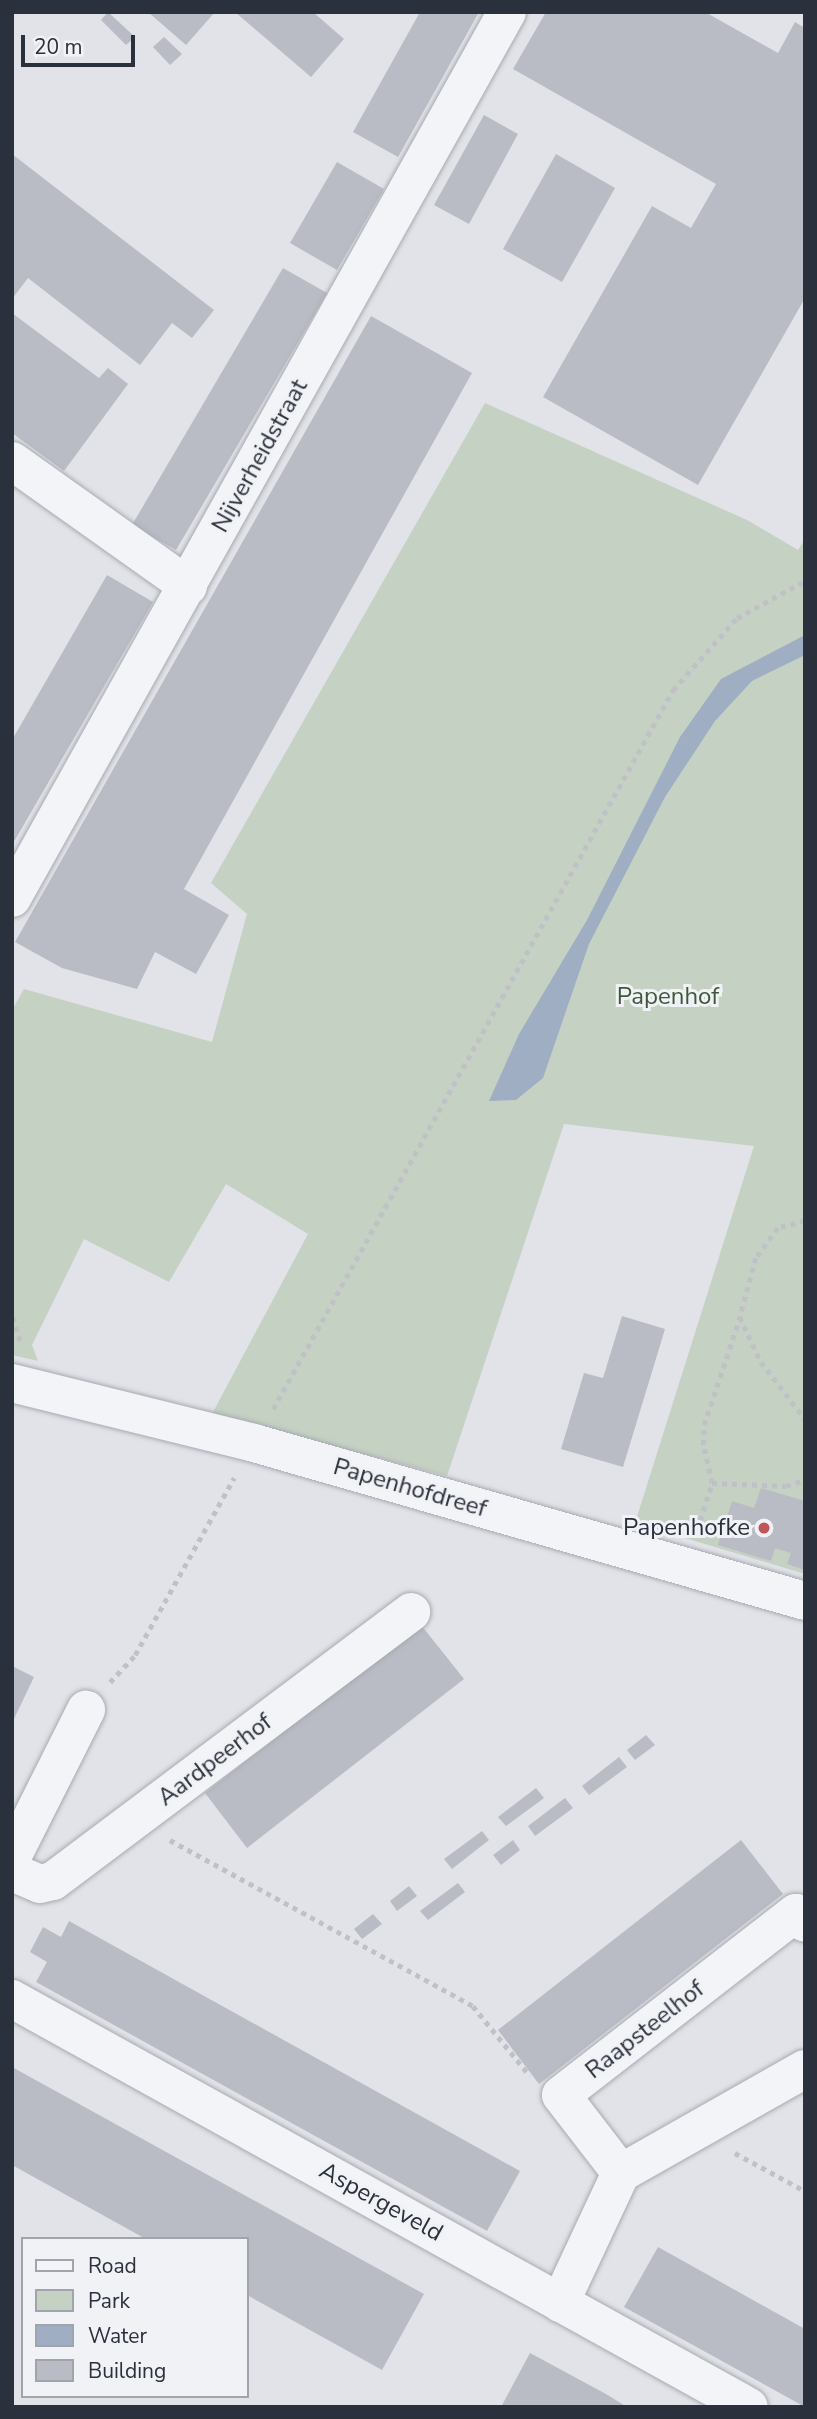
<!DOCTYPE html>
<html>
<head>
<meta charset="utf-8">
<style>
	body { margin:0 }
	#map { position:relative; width:817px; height:2419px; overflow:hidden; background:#e1e3e8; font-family:"Nunito Sans",sans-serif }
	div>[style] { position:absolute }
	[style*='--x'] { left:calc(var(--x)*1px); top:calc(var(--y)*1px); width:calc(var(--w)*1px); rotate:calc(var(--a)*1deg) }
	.green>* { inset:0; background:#c5d1c3 }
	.water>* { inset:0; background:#a0aec4 }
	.building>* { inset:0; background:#b9bcc4 }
	.path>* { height:4.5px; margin-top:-2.25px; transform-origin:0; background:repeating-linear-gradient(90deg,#bfc1c7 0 5px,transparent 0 10px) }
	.roads { filter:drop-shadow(0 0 2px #a7aab1) drop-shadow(0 0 2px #a7aab1) }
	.street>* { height:38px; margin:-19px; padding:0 19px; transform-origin:19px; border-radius:19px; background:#f3f4f7 }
	.dots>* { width:19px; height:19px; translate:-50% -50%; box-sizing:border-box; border:4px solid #f0f2f5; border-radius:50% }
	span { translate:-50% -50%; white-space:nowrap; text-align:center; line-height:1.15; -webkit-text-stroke:6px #f0f2f5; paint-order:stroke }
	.street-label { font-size:24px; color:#2b303d }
	.park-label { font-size:24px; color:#3d583a }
	.poi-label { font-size:24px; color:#2b303d }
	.right { translate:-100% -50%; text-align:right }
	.frame { position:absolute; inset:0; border:14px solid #2b303d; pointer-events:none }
	.legend { position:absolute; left:21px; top:2237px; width:228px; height:161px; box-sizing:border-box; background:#f0f2f5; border:2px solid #a1a4ab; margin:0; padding:9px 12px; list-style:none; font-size:21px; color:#2b303d }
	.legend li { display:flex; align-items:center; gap:14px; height:35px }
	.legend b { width:35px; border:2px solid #a1a4ab }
	.scale { position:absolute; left:21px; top:35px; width:114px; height:32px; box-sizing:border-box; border:4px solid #2b303d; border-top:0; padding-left:9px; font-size:21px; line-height:24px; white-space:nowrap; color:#2b303d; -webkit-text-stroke:5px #f0f2f5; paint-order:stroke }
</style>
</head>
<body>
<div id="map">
	<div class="green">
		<i style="clip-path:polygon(485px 403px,747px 520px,798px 550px,805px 539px,805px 1574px,635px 1523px,754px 1146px,564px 1124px,447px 1476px,212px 1414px,308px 1234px,226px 1184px,169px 1282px,84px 1239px,32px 1345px,38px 1361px,12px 1355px,12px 1010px,24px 989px,212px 1042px,247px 914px,211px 883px)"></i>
	</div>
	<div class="water">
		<i style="clip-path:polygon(805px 635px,805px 655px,752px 681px,715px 721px,665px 797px,589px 944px,543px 1078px,516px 1100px,489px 1101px,519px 1034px,587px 920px,680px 737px,721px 679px)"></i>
	</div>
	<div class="building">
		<i style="clip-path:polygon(108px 12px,135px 37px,126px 45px,101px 20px)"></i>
		<i style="clip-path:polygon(148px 12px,215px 12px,186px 45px)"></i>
		<i style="clip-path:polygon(235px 12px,313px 12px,344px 39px,311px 77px)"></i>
		<i style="clip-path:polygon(420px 12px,479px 12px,398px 157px,353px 132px)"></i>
		<i style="clip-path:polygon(546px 12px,705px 12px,778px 53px,795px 22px,805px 28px,805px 298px,698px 485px,543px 397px,652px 206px,691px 228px,716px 184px,513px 69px)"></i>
		<i style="clip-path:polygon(164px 37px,182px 54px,170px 65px,153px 47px)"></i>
		<i style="clip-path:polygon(484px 115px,518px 134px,469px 224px,434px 205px)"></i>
		<i style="clip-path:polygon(12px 154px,214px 310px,192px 338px,172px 323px,140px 365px,28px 278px,12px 299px)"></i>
		<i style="clip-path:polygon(556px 154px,615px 188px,562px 282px,503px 249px)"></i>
		<i style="clip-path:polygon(337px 162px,384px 189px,337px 270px,290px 243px)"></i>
		<i style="clip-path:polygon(283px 268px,327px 293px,176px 550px,132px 525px)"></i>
		<i style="clip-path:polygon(12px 313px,99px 378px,108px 368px,128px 384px,64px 471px,12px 433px)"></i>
		<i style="clip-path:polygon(371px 316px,472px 373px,184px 889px,229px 915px,196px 974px,155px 952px,137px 989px,62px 968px,15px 942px)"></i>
		<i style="clip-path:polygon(107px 575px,153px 602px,12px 845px,12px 740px)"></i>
		<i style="clip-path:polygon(622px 1316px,665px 1329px,623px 1467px,561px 1449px,584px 1373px,603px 1378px)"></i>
		<i style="clip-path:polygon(761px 1488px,805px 1501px,805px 1570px,787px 1564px,791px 1553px,775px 1548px,771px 1561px,718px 1545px,732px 1501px,754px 1508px)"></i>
		<i style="clip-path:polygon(421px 1625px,464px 1679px,247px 1848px,205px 1793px)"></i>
		<i style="clip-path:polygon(12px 1666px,34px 1677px,12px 1723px)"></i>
		<i style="clip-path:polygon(646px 1735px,655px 1745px,635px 1760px,627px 1750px)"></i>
		<i style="clip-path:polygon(619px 1757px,627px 1767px,589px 1795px,582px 1786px)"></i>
		<i style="clip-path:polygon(536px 1788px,544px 1798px,506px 1826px,498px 1817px)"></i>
		<i style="clip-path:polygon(565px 1798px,573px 1808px,535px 1836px,528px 1826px)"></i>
		<i style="clip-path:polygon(482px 1831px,489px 1840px,452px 1869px,444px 1859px)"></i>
		<i style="clip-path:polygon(513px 1840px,520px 1850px,501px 1865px,493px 1855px)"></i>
		<i style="clip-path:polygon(741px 1840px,783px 1894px,539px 2084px,498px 2030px)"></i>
		<i style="clip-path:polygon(458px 1883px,465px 1892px,428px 1920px,420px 1911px)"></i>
		<i style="clip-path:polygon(409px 1886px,417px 1896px,397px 1911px,390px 1901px)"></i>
		<i style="clip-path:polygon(373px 1914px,382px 1924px,362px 1939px,354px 1929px)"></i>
		<i style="clip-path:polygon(69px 1921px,520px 2171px,487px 2231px,36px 1982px,47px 1962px,30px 1952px,43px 1927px,61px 1937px)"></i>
		<i style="clip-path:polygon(12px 2067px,424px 2294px,382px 2370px,247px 2295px,247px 2239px,146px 2239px,12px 2165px)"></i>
		<i style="clip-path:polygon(658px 2247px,805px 2329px,805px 2407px,624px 2307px)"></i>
		<i style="clip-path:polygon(530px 2353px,606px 2394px,627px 2407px,501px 2407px)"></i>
	</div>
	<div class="path">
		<i style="--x:805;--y:1221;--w:28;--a:165"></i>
		<i style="--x:778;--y:1228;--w:37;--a:126"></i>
		<i style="--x:756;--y:1258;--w:61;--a:105.2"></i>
		<i style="--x:740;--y:1317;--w:50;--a:65"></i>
		<i style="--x:761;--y:1362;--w:72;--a:52.3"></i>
		<i style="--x:13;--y:1317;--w:30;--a:73"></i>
		<i style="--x:273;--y:1409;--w:823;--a:-60.91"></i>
		<i style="--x:673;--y:690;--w:96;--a:-48.4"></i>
		<i style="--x:737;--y:618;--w:77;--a:-28.6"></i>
		<i style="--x:712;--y:1483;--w:74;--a:2.3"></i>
		<i style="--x:786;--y:1486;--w:20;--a:-18"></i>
		<i style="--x:697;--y:1530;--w:49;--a:-72.3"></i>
		<i style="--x:712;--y:1483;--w:39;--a:-103"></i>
		<i style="--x:703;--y:1445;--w:20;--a:-87"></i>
		<i style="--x:704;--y:1425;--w:114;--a:-71.6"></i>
		<i style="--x:110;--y:1682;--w:37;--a:-47"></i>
		<i style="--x:135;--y:1655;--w:203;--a:-60.8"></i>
		<i style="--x:170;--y:1840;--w:345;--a:28.7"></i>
		<i style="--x:473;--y:2006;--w:90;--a:50.8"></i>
		<i style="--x:735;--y:2153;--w:80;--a:28.5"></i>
	</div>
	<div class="roads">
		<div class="street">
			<i style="--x:12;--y:461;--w:216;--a:35.4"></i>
			<i style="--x:12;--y:898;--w:1015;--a:-60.81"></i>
			<i style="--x:12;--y:1383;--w:249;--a:13.9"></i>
			<i style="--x:254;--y:1443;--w:573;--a:16"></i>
			<i style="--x:12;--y:1857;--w:165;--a:-63.3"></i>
			<i style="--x:12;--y:1872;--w:30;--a:23"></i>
			<i style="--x:40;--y:1884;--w:13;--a:-13"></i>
			<i style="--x:53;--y:1881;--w:448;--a:-36.9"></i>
			<i style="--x:12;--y:1999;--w:842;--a:28.97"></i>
			<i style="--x:621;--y:2173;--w:98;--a:-127.6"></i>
			<i style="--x:561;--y:2095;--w:297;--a:-37.8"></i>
			<i style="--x:796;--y:1913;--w:13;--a:48"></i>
			<i style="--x:560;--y:2303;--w:144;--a:-64.9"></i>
			<i style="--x:621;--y:2173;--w:211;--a:-29.5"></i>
		</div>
	</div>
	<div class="dots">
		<i style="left:764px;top:1528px;background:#bf545a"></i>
	</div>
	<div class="street-label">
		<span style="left:260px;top:456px;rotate:-61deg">Nijverheidstraat</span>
		<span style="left:410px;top:1488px;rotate:16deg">Papenhofdreef</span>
		<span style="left:215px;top:1760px;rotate:-37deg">Aardpeerhof</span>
		<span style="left:645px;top:2030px;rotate:-38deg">Raapsteelhof</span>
		<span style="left:381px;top:2202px;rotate:29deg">Aspergeveld</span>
	</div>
	<div class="park-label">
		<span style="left:668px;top:997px">Papenhof</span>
	</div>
	<div class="poi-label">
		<span class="right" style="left:750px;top:1528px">Papenhofke</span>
	</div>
	<div class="frame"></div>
	<ul class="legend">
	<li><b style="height:9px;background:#f3f4f7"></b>Road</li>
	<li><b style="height:19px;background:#c5d1c3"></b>Park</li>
	<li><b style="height:19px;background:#a0aec4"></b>Water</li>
	<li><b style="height:19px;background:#b9bcc4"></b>Building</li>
	</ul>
	<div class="scale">20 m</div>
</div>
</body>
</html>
